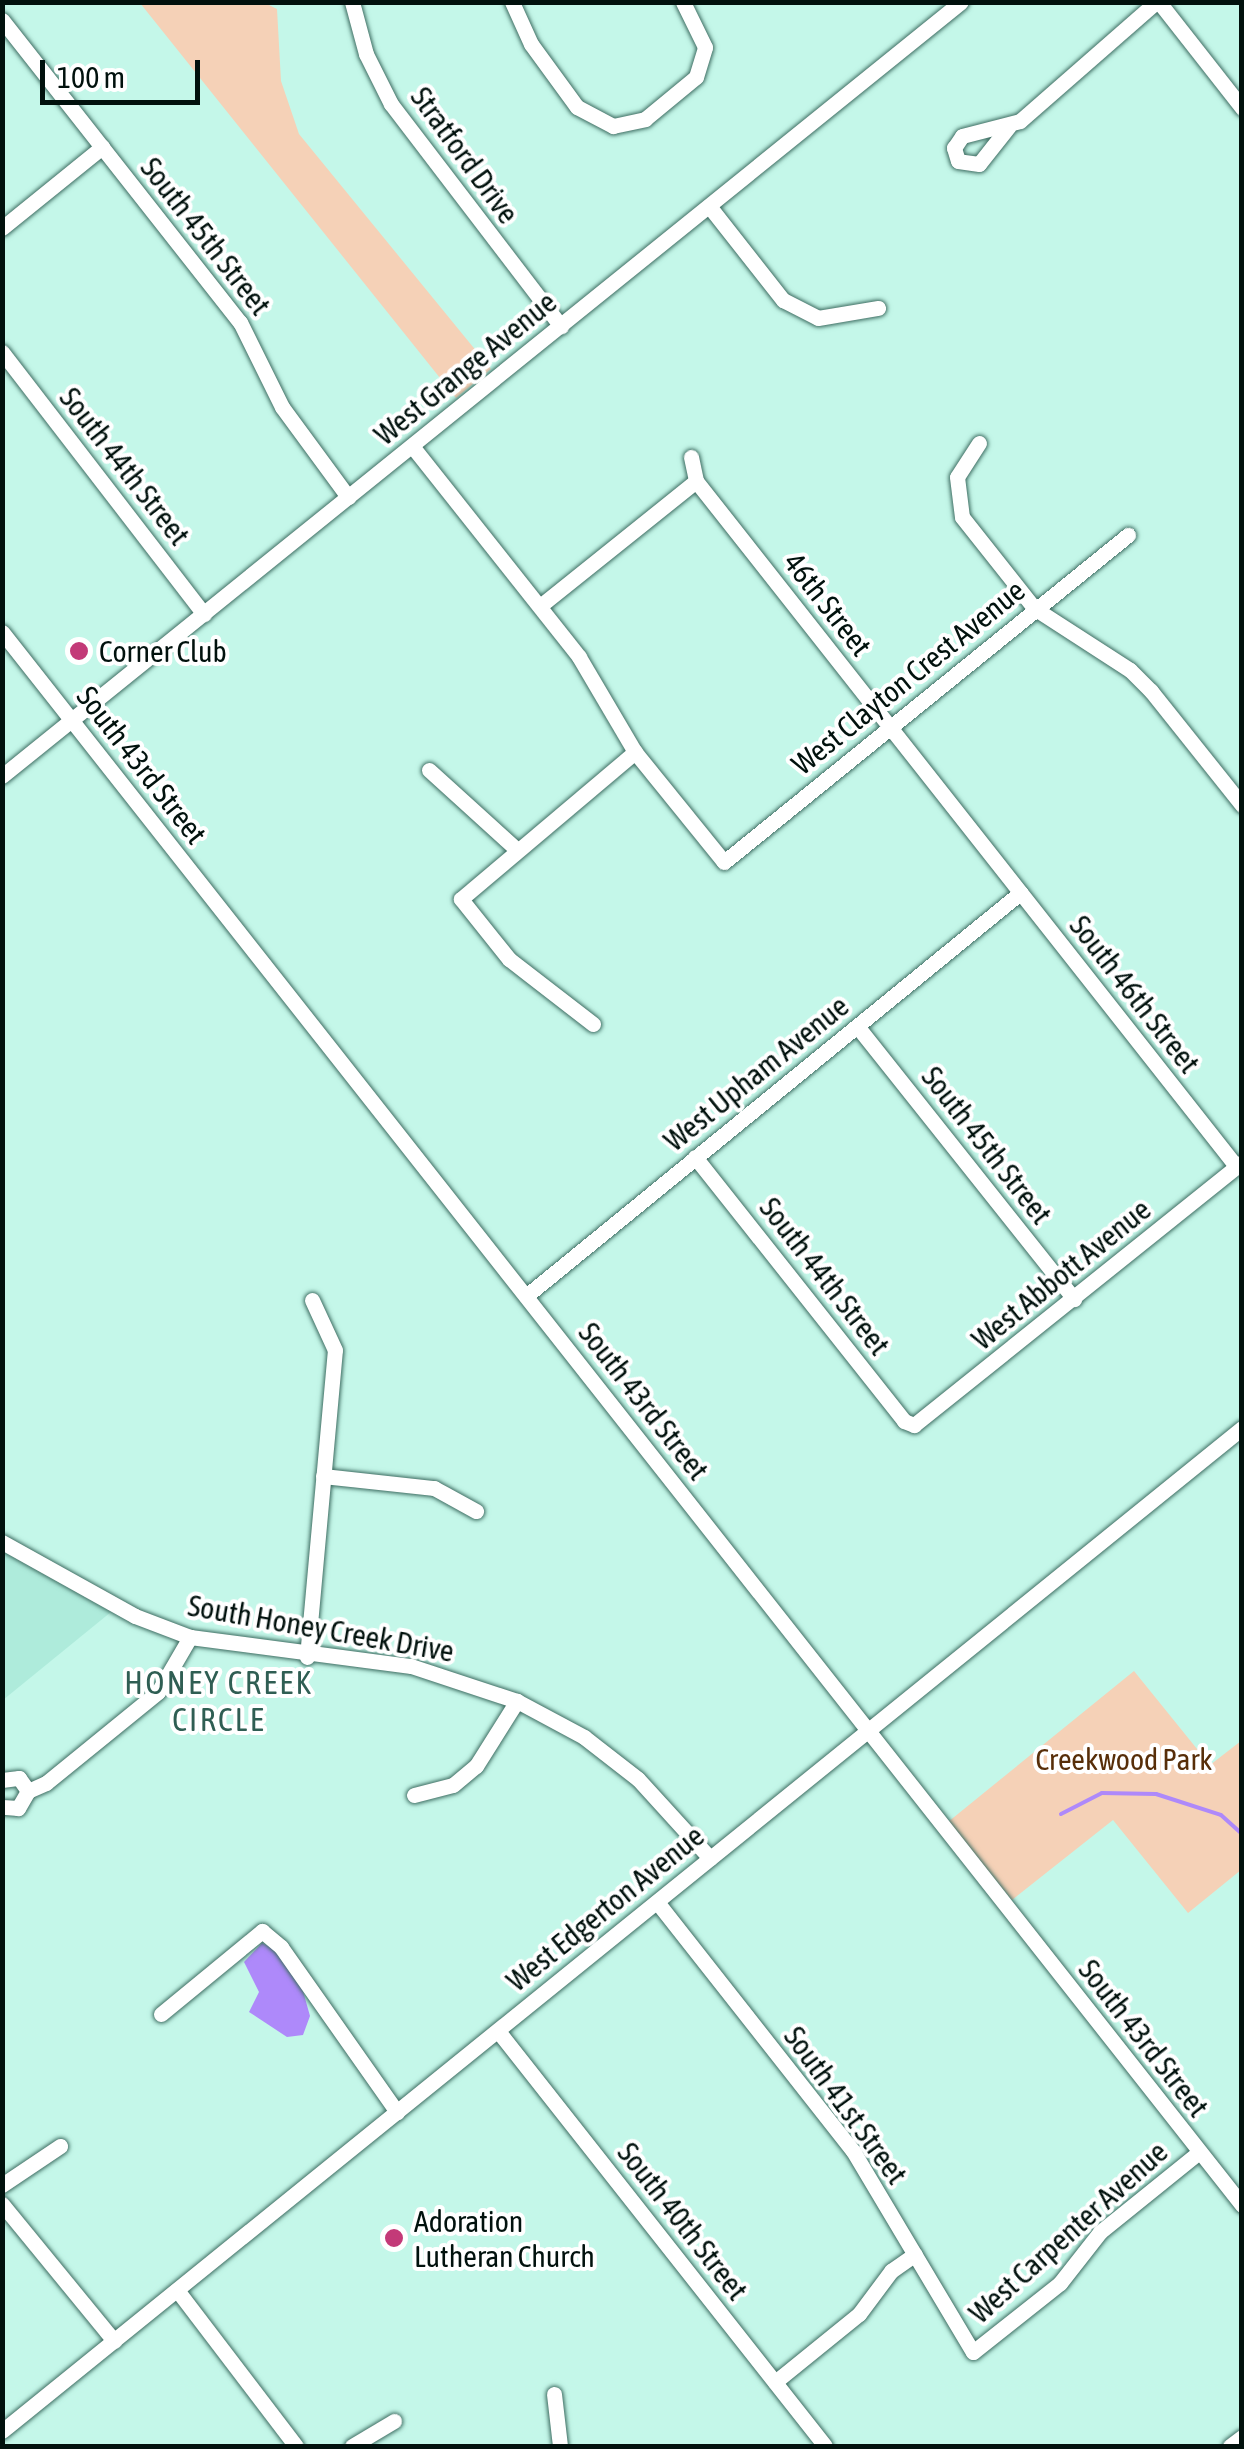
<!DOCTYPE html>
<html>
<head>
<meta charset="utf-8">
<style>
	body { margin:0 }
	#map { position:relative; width:1244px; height:2449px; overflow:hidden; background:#c4f7e9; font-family:"Asap Condensed",sans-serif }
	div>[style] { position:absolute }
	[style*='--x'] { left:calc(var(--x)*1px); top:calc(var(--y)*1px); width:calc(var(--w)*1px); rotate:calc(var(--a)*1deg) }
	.built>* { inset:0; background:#aeebdb }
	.green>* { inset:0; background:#f5d1b7 }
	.water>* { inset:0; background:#ae89fa }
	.stream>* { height:4px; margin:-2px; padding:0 2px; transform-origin:2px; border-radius:2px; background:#ae89fa }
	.roads { filter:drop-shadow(0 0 2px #3e6d62) drop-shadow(0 0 2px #3e6d62) }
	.minor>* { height:15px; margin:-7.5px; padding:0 7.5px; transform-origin:7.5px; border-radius:7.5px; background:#fff }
	.dots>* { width:28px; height:28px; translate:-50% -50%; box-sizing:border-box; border:5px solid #fff; border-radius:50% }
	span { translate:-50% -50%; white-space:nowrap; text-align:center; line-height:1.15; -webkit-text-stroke:8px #fff; paint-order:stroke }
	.street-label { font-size:30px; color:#01110d }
	.poi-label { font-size:30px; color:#01110d }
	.left { translate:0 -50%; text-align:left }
	.park-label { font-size:30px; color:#572e09 }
	.neighbourhood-label { font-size:32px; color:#2f5e53; letter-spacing:2.5px }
	.frame { position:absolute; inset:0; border:5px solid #01110d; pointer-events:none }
	.scale { position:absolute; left:40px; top:60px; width:160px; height:45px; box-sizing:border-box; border:5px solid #01110d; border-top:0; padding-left:12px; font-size:30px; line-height:35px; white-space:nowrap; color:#01110d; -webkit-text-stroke:8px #fff; paint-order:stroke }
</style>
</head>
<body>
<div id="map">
	<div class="built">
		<i style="clip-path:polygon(3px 1552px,111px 1612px,3px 1700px)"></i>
	</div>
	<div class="green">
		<i style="clip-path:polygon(263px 2px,277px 9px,281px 81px,299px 134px,491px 369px,456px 398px,140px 3px)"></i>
		<i style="clip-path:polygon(1134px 1671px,1210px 1765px,1241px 1741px,1241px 1870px,1188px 1913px,1113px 1820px,1012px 1900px,948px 1822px)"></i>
	</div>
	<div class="water">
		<i style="clip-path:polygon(262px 1943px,276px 1950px,303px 1991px,310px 2016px,303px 2035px,287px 2037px,249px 2012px,259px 1992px,244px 1962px)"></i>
	</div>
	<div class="stream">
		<i style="--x:1061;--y:1814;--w:46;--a:-27.1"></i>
		<i style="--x:1102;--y:1793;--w:54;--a:1.1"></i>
		<i style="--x:1156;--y:1794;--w:68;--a:17.9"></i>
		<i style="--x:1221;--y:1815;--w:28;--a:42"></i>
	</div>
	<div class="roads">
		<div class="minor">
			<i style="--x:352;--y:2;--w:54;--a:74.9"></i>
			<i style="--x:366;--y:54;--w:56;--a:63.4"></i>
			<i style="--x:391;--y:104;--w:280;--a:52.6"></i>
			<i style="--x:512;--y:2;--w:46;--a:65.7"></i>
			<i style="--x:531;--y:44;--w:78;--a:53.9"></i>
			<i style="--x:577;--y:107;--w:41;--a:27.8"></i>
			<i style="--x:613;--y:126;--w:33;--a:-12"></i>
			<i style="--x:645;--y:119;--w:66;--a:-39.5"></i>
			<i style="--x:696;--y:77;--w:31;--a:-73"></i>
			<i style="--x:705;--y:47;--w:50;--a:-116.1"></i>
			<i style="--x:1159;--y:2;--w:135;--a:51.9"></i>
			<i style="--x:2;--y:20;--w:385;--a:51.8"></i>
			<i style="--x:240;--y:322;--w:95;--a:63.7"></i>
			<i style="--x:282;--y:407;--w:112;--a:53.7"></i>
			<i style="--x:1009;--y:126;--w:48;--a:128.3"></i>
			<i style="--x:979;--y:164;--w:21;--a:-172"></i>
			<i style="--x:958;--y:161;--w:14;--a:-107"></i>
			<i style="--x:954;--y:148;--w:14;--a:-56"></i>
			<i style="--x:962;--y:136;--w:60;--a:-14.5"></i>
			<i style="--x:1020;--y:121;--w:181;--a:-41.2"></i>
			<i style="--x:709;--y:206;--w:120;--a:51.8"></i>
			<i style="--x:783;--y:300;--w:39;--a:27"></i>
			<i style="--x:818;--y:318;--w:61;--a:-9.5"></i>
			<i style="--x:2;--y:228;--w:129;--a:-39"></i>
			<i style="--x:2;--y:352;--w:331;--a:52.4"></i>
			<i style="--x:979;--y:443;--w:40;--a:122.9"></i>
			<i style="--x:957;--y:477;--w:40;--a:82.9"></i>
			<i style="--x:962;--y:517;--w:116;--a:51.6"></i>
			<i style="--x:1034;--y:608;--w:114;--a:32.9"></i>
			<i style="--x:1130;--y:670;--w:30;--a:45"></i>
			<i style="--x:1151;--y:691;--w:146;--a:51.4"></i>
			<i style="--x:412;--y:446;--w:269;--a:51.6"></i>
			<i style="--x:579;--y:657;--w:110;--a:59.5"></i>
			<i style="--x:635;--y:752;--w:141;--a:51"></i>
			<i style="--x:724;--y:862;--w:520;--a:-38.99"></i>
			<i style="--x:691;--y:457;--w:25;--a:78"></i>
			<i style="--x:696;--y:481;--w:872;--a:51.75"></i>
			<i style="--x:540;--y:606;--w:200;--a:-38.7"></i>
			<i style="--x:2;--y:632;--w:2003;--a:51.75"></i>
			<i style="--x:429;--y:770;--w:118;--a:42.2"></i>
			<i style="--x:2;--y:776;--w:1232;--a:-38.91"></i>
			<i style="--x:593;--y:1024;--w:106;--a:-142.3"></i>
			<i style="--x:509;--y:959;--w:77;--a:-128.7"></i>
			<i style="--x:461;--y:899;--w:228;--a:-40.2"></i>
			<i style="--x:857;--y:1026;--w:349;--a:51.5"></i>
			<i style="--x:695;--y:1157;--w:337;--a:51.6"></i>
			<i style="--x:904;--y:1421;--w:11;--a:22"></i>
			<i style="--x:914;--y:1425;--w:420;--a:-38.7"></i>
			<i style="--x:526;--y:1296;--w:638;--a:-39.21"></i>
			<i style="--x:323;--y:1476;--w:112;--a:6.2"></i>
			<i style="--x:434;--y:1488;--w:48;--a:28.7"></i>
			<i style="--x:2;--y:1542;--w:152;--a:29.1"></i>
			<i style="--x:135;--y:1616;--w:59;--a:20.9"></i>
			<i style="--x:190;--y:1637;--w:223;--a:7.5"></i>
			<i style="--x:411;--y:1666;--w:112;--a:18.3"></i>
			<i style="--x:517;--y:1701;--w:76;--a:28.2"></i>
			<i style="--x:584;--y:1737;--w:68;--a:37.9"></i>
			<i style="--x:638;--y:1779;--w:107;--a:47.7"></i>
			<i style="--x:307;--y:1657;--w:308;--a:-84.8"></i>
			<i style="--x:335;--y:1350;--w:55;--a:-114.7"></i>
			<i style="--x:2;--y:1780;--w:17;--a:-7"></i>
			<i style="--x:19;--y:1778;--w:16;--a:55"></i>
			<i style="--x:28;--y:1791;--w:20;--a:120"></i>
			<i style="--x:18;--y:1808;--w:16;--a:-176"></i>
			<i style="--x:28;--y:1791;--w:20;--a:-24"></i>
			<i style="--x:46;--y:1783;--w:144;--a:-39.1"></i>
			<i style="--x:158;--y:1692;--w:64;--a:-59.8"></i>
			<i style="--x:414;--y:1795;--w:40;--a:-14.4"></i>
			<i style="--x:453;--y:1785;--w:30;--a:-40"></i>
			<i style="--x:476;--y:1766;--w:77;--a:-57.8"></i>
			<i style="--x:657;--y:1902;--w:317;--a:51.8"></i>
			<i style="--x:853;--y:2151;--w:234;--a:59.2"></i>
			<i style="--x:973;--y:2352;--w:111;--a:-38.4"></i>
			<i style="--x:1060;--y:2283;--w:65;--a:-51.9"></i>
			<i style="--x:1100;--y:2232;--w:127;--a:-38.9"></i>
			<i style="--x:161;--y:2014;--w:131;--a:-39.4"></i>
			<i style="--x:262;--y:1931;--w:25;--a:40"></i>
			<i style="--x:281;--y:1947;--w:202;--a:54.9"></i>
			<i style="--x:498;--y:2031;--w:528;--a:51.76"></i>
			<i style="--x:2;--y:2185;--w:70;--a:-33.9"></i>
			<i style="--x:2;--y:2204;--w:177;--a:50.7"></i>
			<i style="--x:177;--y:2290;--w:196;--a:52.7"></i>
			<i style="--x:775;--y:2382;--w:108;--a:-39"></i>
			<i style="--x:859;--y:2314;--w:54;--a:-53.3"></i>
			<i style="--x:891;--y:2271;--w:29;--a:-35"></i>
			<i style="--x:554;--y:2394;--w:52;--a:83.4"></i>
			<i style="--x:2;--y:2431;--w:1595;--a:-38.97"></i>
			<i style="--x:352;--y:2446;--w:49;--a:-30.8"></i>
			<i style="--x:1230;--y:2446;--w:15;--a:-37"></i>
		</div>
	</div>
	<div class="dots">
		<i style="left:79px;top:651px;background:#c33a78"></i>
		<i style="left:394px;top:2238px;background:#c33a78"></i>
	</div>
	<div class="street-label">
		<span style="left:465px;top:155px;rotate:54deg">Stratford Drive</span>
		<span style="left:206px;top:236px;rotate:52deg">South 45th Street</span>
		<span style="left:465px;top:368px;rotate:-39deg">West Grange Avenue</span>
		<span style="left:125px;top:466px;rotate:52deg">South 44th Street</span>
		<span style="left:828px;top:604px;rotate:52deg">46th Street</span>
		<span style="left:908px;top:677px;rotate:-39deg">West Clayton Crest Avenue</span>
		<span style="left:142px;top:765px;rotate:52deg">South 43rd Street</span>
		<span style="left:1135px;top:994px;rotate:52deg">South 46th Street</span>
		<span style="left:756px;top:1073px;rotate:-39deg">West Upham Avenue</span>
		<span style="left:987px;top:1145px;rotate:52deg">South 45th Street</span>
		<span style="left:1061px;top:1274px;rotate:-39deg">West Abbott Avenue</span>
		<span style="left:825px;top:1276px;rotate:52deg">South 44th Street</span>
		<span style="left:644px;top:1401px;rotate:52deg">South 43rd Street</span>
		<span style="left:321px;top:1628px;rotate:10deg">South Honey Creek Drive</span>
		<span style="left:605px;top:1908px;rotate:-39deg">West Edgerton Avenue</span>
		<span style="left:1144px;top:2038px;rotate:52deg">South 43rd Street</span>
		<span style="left:846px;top:2105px;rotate:54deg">South 41st Street</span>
		<span style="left:683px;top:2221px;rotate:52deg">South 40th Street</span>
		<span style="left:1068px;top:2232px;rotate:-42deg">West Carpenter Avenue</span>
	</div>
	<div class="poi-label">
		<span class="left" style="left:99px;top:651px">Corner Club</span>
		<span class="left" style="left:414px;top:2238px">Adoration<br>Lutheran Church</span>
	</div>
	<div class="park-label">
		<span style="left:1124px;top:1759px">Creekwood Park</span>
	</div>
	<div class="neighbourhood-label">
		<span style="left:219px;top:1702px">HONEY CREEK<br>CIRCLE</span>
	</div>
	<div class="frame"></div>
	<div class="scale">100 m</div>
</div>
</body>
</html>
